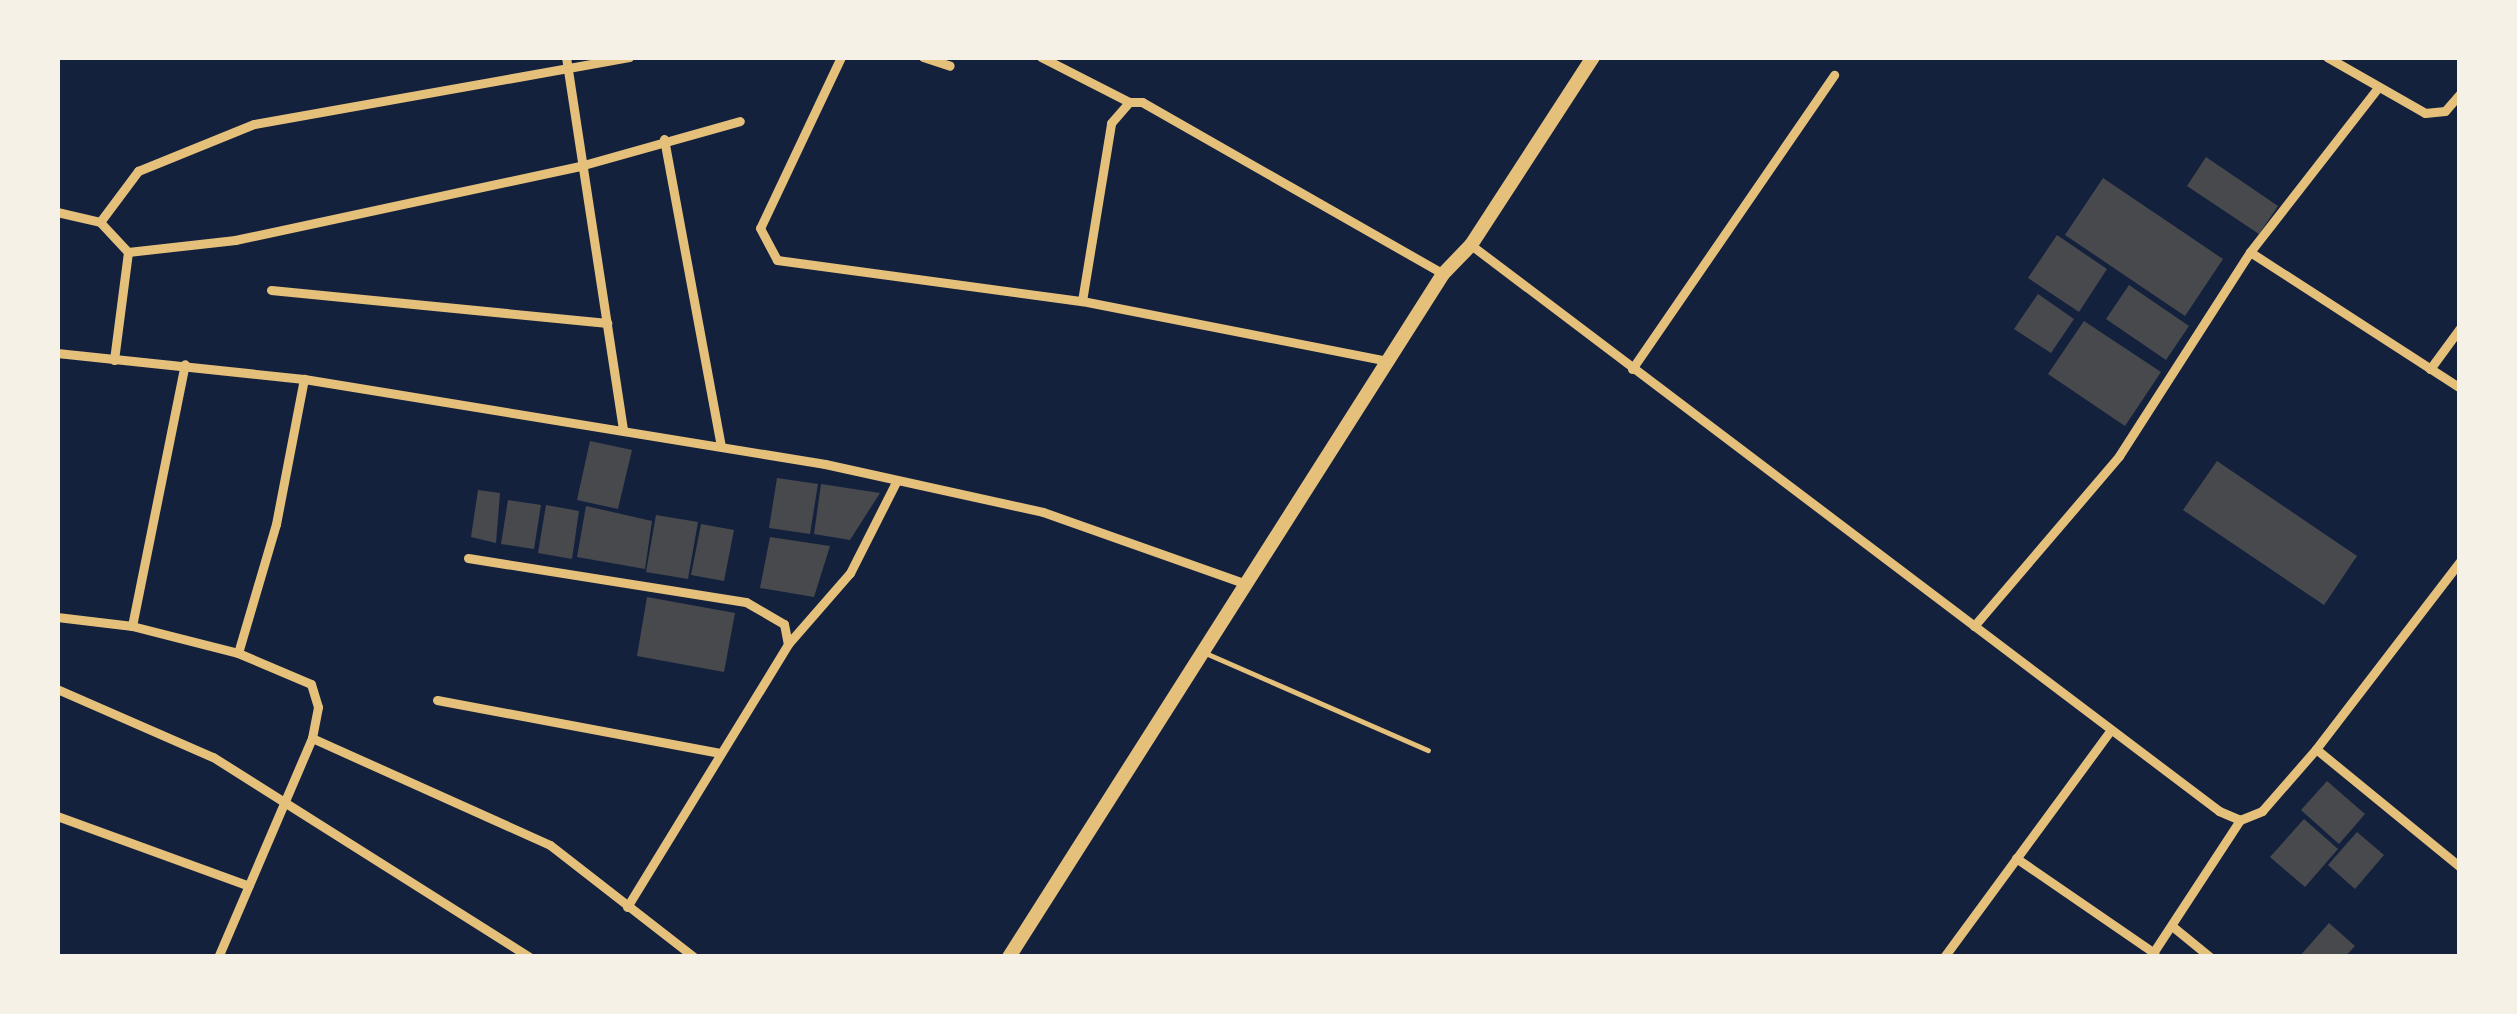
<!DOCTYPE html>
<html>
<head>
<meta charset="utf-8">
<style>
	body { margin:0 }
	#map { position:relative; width:2517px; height:1014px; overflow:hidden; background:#14213d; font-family:"DejaVu Sans",sans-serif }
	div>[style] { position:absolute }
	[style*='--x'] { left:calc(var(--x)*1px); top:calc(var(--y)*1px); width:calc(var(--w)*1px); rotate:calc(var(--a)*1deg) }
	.building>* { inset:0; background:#48494c }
	.service>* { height:4.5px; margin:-2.25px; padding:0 2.25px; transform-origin:2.25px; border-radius:2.25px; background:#e5c07b }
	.minor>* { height:9px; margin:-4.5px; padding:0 4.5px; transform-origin:4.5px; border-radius:4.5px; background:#e5c07b }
	.secondary>* { height:14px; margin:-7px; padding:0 7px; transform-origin:7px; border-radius:7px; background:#e5c07b }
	span { translate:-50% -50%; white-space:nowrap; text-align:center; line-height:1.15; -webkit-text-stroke:12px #f6f1e7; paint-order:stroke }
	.frame { position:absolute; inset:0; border:60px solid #f6f1e7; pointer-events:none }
</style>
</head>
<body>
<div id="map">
	<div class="building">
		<i style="clip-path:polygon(2206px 157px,2278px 206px,2259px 234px,2187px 186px)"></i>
		<i style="clip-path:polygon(2103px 178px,2223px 259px,2185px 316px,2065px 235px)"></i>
		<i style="clip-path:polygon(2057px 235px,2107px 269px,2079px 312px,2028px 278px)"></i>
		<i style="clip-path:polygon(2129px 285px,2189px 326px,2166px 360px,2106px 319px)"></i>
		<i style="clip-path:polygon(2038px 294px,2074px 319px,2051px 353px,2014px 329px)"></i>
		<i style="clip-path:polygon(2084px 321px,2161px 372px,2125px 426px,2048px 374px)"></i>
		<i style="clip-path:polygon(590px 441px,632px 450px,618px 509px,577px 500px)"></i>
		<i style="clip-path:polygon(2217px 461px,2357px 556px,2324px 605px,2183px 510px)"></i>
		<i style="clip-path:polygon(777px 478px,818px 484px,810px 534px,769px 528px)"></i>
		<i style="clip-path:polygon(821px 484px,880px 493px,850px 540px,814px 534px)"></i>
		<i style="clip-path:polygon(478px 490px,500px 493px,496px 543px,471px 537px)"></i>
		<i style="clip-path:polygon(508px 500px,541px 505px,534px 549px,501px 544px)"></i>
		<i style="clip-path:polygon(546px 505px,579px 511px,572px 559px,538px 553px)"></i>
		<i style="clip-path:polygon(586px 506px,652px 521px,645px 569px,577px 557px)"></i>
		<i style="clip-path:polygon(656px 515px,698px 522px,688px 579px,646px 572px)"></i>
		<i style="clip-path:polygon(701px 524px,734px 530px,724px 581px,691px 575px)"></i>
		<i style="clip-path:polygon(770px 537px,830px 546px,814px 597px,760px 588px)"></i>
		<i style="clip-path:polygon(647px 597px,735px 613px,724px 672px,637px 656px)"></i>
		<i style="clip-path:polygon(2327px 781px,2365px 814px,2339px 844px,2301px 810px)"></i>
		<i style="clip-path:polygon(2304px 819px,2338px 849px,2305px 887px,2270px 857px)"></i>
		<i style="clip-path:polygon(2357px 832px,2384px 855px,2355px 889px,2328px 865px)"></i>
		<i style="clip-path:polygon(2329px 923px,2355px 946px,2345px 957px,2299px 957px)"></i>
	</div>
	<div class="service">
		<i style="--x:1208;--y:654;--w:240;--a:23.6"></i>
	</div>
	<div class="minor">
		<i style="--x:566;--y:57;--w:378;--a:81.3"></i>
		<i style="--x:841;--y:57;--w:189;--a:115.3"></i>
		<i style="--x:760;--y:228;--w:36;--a:62"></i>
		<i style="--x:777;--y:260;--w:308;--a:7.7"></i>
		<i style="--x:1082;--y:301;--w:311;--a:11.1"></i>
		<i style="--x:923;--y:57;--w:28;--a:18"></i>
		<i style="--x:1041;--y:57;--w:99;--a:27.1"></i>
		<i style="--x:2327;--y:57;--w:113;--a:29.7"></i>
		<i style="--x:2425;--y:113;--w:20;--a:-6"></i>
		<i style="--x:2445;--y:111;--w:23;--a:-49"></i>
		<i style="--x:664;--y:139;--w:313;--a:79.5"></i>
		<i style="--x:57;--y:212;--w:44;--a:13.1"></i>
		<i style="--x:100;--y:222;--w:41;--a:47"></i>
		<i style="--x:128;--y:252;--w:109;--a:97.4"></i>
		<i style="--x:100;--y:222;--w:64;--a:-53.3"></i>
		<i style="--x:138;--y:171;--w:125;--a:-22.1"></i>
		<i style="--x:254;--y:124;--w:381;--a:-10.1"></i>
		<i style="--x:1471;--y:245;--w:938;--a:37.11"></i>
		<i style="--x:2219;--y:811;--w:23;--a:23"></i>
		<i style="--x:2240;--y:820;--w:24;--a:-22"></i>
		<i style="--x:2262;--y:811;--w:82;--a:-48.9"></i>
		<i style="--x:2316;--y:749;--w:186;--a:39.3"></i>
		<i style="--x:128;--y:252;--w:108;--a:-6.4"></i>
		<i style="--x:235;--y:240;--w:353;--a:-12.1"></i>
		<i style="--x:580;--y:166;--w:166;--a:-15.7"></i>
		<i style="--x:2250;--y:252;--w:250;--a:32.9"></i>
		<i style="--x:271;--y:290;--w:338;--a:5.6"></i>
		<i style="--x:1082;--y:301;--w:180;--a:-80.7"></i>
		<i style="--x:1111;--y:123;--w:28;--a:-49"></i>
		<i style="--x:1129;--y:102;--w:13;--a:0"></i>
		<i style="--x:1142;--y:102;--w:347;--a:29.7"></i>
		<i style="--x:57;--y:353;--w:248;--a:6"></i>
		<i style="--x:304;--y:379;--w:528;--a:9.27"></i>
		<i style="--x:825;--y:464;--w:223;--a:12.4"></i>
		<i style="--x:1043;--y:512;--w:212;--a:19.5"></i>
		<i style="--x:1632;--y:369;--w:357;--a:-55.5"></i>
		<i style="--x:2430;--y:369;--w:51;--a:-53.8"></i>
		<i style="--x:468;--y:558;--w:281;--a:9"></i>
		<i style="--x:746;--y:602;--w:44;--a:30.1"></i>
		<i style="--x:784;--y:624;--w:20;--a:79"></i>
		<i style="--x:57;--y:617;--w:76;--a:6.8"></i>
		<i style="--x:132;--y:626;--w:109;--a:14.3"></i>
		<i style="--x:238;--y:653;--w:79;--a:23"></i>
		<i style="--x:311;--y:684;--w:24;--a:73"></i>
		<i style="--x:318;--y:707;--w:32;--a:101"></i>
		<i style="--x:312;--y:738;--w:238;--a:113.2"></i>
		<i style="--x:132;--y:626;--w:267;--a:-78.6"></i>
		<i style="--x:1974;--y:626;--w:223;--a:-49.5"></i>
		<i style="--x:2119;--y:456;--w:242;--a:-57.3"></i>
		<i style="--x:2250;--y:252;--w:205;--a:-52.1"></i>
		<i style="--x:238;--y:653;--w:134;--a:-73.6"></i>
		<i style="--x:276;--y:524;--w:148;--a:-79.1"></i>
		<i style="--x:57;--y:689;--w:170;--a:23.6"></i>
		<i style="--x:213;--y:757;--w:374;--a:32.3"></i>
		<i style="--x:437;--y:700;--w:288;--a:10.6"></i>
		<i style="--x:312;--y:738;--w:261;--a:24.2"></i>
		<i style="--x:550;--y:845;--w:182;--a:37.9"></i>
		<i style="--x:2316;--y:749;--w:237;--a:-52.5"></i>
		<i style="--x:57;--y:816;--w:204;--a:20"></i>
		<i style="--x:2016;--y:858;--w:168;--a:34.5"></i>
		<i style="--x:627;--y:907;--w:308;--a:-58.5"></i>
		<i style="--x:788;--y:644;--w:94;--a:-48.9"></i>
		<i style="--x:850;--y:573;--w:104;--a:-63.2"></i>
		<i style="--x:2172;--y:926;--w:49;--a:39.2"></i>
		<i style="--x:2151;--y:956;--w:163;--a:-56.8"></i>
		<i style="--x:1944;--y:957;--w:279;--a:-53.7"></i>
	</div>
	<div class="secondary">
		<i style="--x:1009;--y:957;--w:809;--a:-57.57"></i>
		<i style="--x:1443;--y:274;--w:40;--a:-46"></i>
		<i style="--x:1471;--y:245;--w:224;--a:-57"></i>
	</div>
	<div class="frame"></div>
</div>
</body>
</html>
